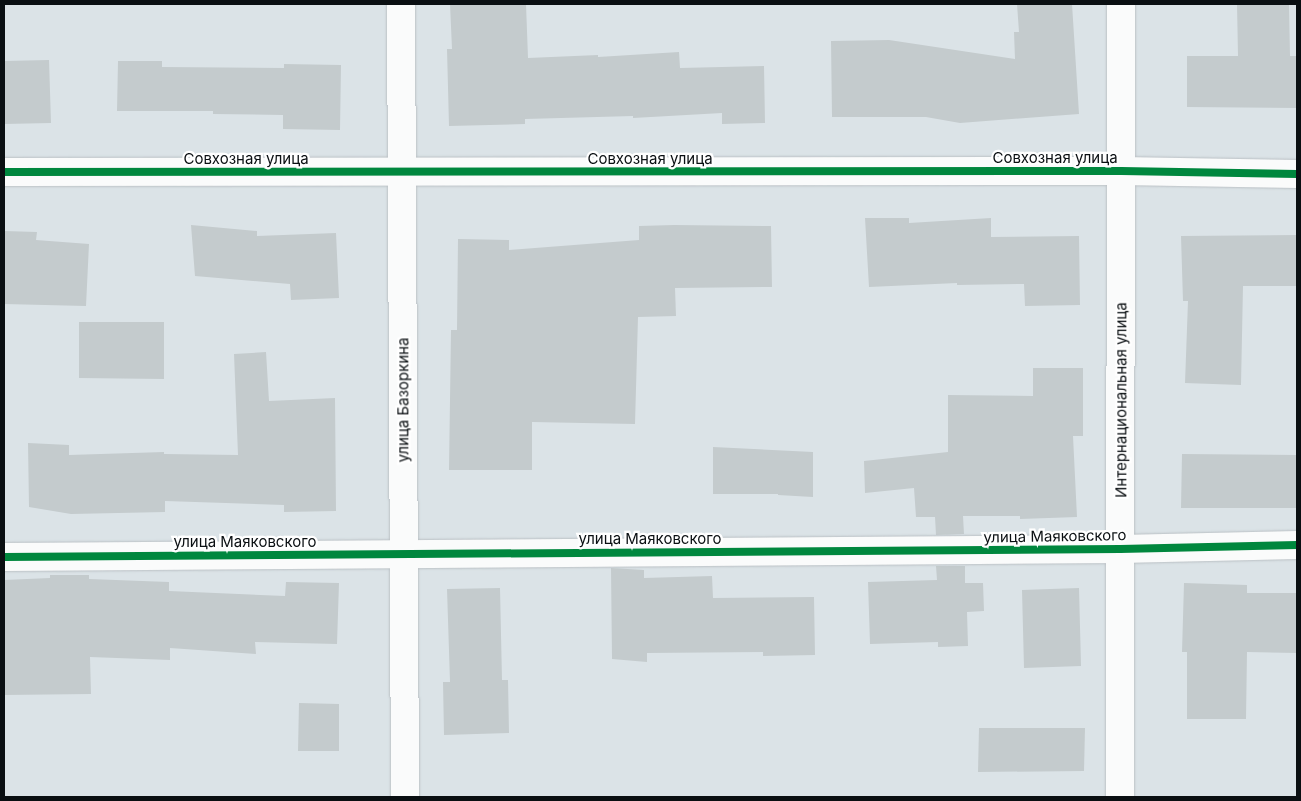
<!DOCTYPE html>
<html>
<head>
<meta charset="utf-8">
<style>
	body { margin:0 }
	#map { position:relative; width:1301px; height:801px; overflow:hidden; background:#dbe3e7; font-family:Inter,sans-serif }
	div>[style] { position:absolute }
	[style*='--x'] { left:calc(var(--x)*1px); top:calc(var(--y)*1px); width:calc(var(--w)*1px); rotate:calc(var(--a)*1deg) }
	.building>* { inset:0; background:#c4cbcd }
	.roads { filter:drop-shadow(0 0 1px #bac0c4) drop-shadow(0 0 1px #bac0c4) }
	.minor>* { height:28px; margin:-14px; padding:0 14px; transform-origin:14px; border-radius:14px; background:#fafbfb }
	.tertiary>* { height:28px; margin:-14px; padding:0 14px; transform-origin:14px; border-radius:14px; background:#fafbfb }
	.cycleway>* { height:8px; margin:-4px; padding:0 4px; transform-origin:4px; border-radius:4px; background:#00873e }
	span { translate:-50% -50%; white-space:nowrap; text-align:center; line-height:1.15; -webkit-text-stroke:4.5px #fff; paint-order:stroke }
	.street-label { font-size:15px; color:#0a0f12 }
	.frame { position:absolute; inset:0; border:5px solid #0a0f12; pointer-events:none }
</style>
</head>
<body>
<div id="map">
	<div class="building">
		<i style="clip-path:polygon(450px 4px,526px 4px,528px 58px,598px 55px,598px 57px,679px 52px,680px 68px,764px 66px,765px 123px,722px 124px,722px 113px,633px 118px,633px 116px,525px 119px,525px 124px,449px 126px,447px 49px,452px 49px)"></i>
		<i style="clip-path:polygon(1017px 4px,1072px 4px,1079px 114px,960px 123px,926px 117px,832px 117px,831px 41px,889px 40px,1015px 59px,1014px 32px,1019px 32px)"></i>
		<i style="clip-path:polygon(1237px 4px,1289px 4px,1290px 56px,1297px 56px,1297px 108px,1187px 107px,1187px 56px,1238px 56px)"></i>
		<i style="clip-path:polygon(49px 60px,51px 123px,4px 124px,4px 61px)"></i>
		<i style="clip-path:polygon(118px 61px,162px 61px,162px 67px,284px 68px,284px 64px,341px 65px,340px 130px,283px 129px,283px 115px,213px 114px,213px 111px,117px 111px)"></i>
		<i style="clip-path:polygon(865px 218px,909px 218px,909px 223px,991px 218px,991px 237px,1079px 236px,1080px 305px,1025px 306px,1024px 284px,957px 285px,957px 283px,869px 287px)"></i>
		<i style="clip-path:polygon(191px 225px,257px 231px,257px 236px,336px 233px,339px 298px,291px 300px,290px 284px,195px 276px)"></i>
		<i style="clip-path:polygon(674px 225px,771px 226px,772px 287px,675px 288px,676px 316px,638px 317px,635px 424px,532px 422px,532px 470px,449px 470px,451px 330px,457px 330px,458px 239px,509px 240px,509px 250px,639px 240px,639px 226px)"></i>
		<i style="clip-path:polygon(4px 231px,37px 232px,36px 240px,89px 244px,86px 306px,4px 304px)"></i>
		<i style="clip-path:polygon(1297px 235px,1297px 286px,1243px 286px,1241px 385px,1185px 383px,1188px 301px,1183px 301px,1181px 236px)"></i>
		<i style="clip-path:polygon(79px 322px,164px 322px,164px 379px,79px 378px)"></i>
		<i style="clip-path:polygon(266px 352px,269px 401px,335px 398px,336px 511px,284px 512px,284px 505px,165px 501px,165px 512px,71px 514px,29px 507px,28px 443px,69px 445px,69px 455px,164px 452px,164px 454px,238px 455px,234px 354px)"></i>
		<i style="clip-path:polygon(1033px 368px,1083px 368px,1083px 436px,1073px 436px,1077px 517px,1020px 519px,1020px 516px,963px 516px,964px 534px,936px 535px,935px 517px,916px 517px,914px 488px,865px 493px,864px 461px,948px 452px,948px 395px,1033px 396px)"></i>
		<i style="clip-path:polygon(713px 447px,813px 452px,813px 497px,778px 495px,778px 494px,713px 494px)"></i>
		<i style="clip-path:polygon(1182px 454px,1297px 455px,1297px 508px,1181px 508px)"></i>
		<i style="clip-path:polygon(936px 566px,965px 566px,965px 583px,983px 583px,984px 611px,967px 612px,968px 646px,938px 647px,938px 642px,870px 644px,868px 582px,937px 580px)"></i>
		<i style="clip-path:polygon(611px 568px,644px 570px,644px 578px,712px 576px,713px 598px,814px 597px,815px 655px,763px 656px,763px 652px,647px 653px,647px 662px,612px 659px)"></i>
		<i style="clip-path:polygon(50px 575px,89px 575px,89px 579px,169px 582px,169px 591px,285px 596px,286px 582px,339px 583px,337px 644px,255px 642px,256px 654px,170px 648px,170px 660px,90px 657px,91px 694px,4px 695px,4px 580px,50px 578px)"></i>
		<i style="clip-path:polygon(1184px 583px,1247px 585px,1247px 593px,1297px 593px,1297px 653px,1247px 652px,1246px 719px,1187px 719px,1187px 652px,1182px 652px)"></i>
		<i style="clip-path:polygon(500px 588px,502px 680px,508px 680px,509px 733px,444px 735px,443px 682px,450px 682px,447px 589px)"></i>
		<i style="clip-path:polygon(1079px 588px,1081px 666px,1024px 668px,1022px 590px)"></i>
		<i style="clip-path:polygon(299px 703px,339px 704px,339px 751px,298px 751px)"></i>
		<i style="clip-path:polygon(979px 728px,1085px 728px,1084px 771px,978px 772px)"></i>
	</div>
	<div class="roads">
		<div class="minor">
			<i style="--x:4;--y:172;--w:1117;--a:-0.05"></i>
			<i style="--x:1121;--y:171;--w:176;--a:1"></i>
			<i style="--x:4;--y:557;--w:1116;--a:-0.41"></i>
			<i style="--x:1120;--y:549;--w:177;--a:-1.3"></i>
			<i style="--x:1120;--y:797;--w:793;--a:-89.93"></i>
		</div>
		<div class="tertiary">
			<i style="--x:401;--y:4;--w:793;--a:89.71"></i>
		</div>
	</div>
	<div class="cycleway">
		<i style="--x:4;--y:172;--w:1117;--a:-0.05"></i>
		<i style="--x:1121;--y:171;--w:176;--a:1"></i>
		<i style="--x:4;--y:557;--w:1116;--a:-0.41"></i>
		<i style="--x:1120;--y:549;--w:177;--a:-1.3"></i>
	</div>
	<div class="street-label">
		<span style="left:1055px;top:158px">Совхозная улица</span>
		<span style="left:246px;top:159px">Совхозная улица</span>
		<span style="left:650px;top:159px">Совхозная улица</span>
		<span style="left:403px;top:400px;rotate:-90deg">улица Базоркина</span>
		<span style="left:1121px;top:400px;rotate:-90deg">Интернациональная улица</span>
		<span style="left:1055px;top:536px;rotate:-1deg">улица Маяковского</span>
		<span style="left:650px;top:539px">улица Маяковского</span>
		<span style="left:245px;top:542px">улица Маяковского</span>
	</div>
	<div class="frame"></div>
</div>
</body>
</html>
